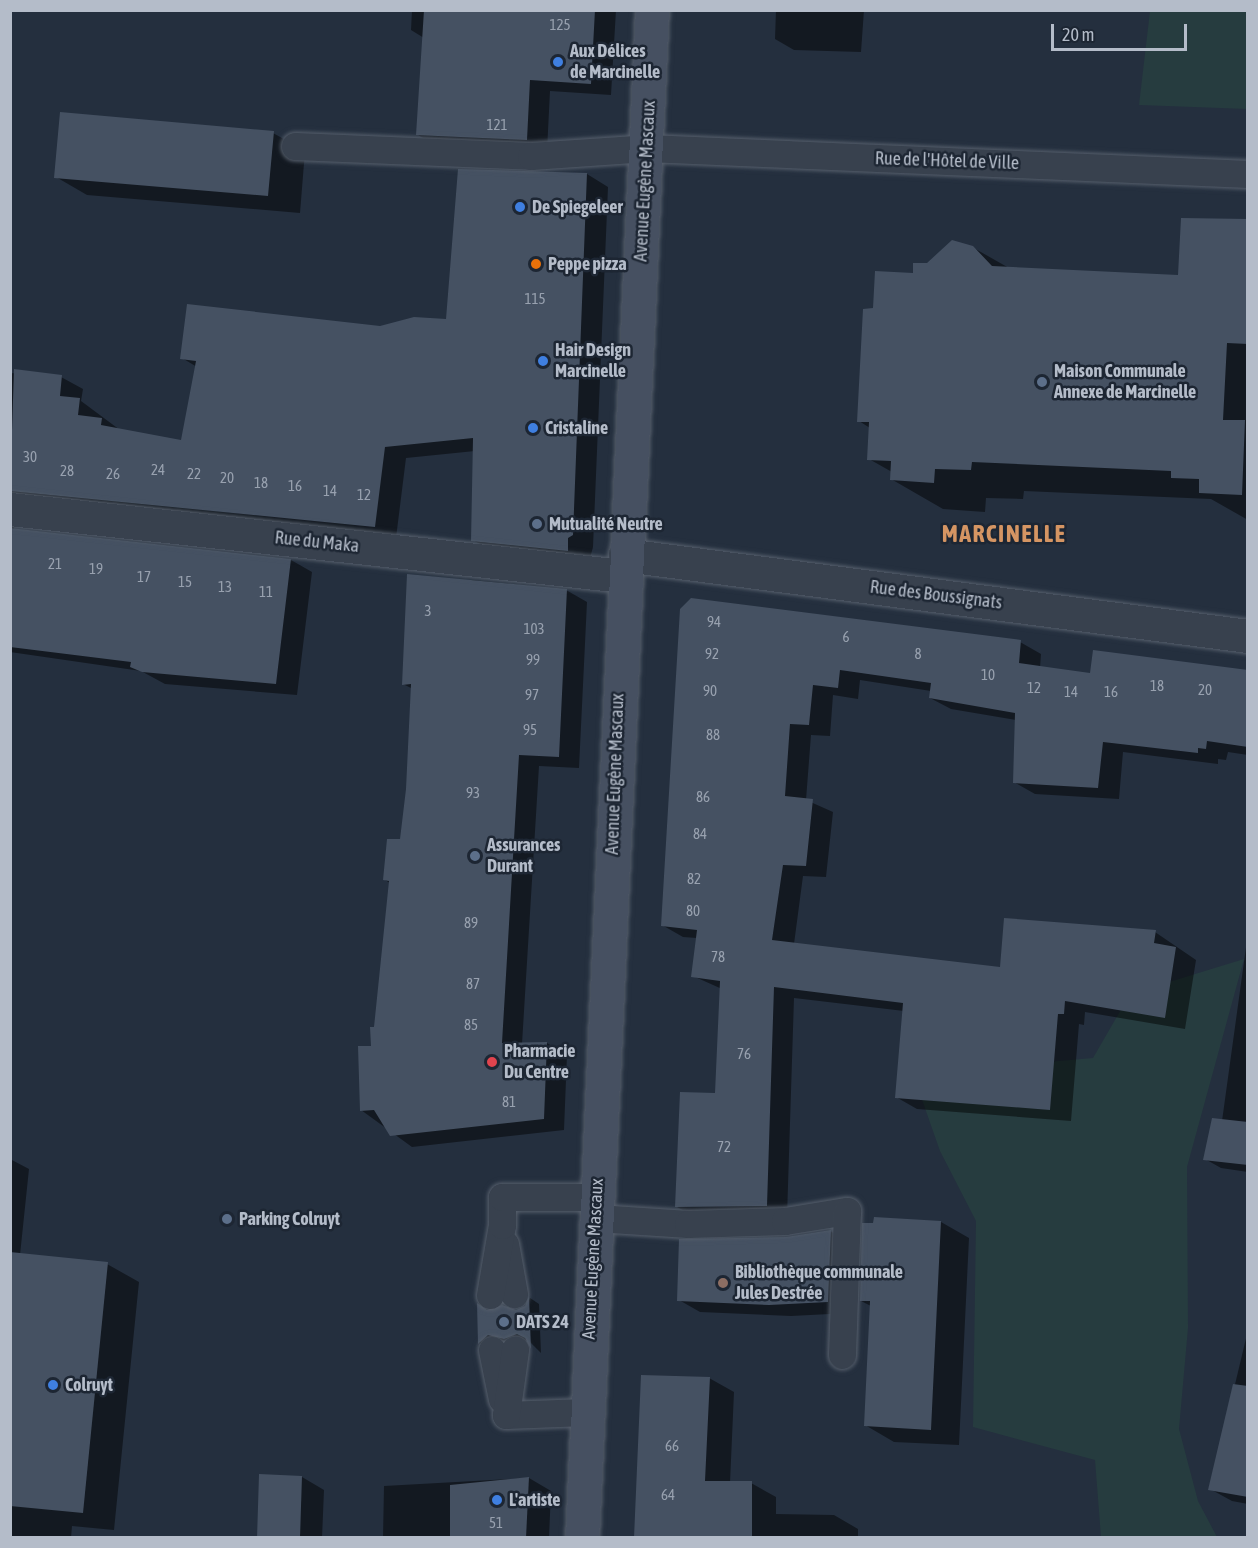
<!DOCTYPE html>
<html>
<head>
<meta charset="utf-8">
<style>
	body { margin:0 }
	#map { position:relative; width:1258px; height:1548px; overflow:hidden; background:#242f3e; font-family:"Asap Condensed",sans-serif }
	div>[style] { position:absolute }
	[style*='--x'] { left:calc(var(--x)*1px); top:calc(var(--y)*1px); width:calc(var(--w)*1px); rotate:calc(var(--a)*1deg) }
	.green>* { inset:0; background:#263c3f }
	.shadow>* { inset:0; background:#0007 }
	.building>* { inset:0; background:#455162 }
	.roads { filter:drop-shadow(0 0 2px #565f6c) drop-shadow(0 0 2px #565f6c) }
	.service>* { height:27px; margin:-13.5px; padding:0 13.5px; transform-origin:13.5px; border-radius:13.5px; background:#38414e }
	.minor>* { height:33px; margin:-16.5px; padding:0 16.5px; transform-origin:16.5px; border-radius:16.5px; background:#38414e }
	.secondary>* { height:33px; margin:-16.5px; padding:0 16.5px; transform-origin:16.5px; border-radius:16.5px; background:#465061 }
	.dots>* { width:16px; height:16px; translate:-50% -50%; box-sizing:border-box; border:3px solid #1d2633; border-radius:50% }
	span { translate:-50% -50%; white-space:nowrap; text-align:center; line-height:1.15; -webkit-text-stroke:5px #1d2633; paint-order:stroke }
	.number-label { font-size:15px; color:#98a1af }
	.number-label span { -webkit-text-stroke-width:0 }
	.poi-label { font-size:18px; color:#b4bcc9; font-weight:700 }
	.left { translate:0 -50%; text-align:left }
	.street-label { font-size:18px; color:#b4bcc9 }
	.district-label { font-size:24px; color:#d59563; font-weight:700; letter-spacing:1.5px }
	.frame { position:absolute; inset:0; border:12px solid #b4bcc9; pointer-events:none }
	.scale { position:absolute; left:1051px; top:24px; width:136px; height:27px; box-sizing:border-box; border:3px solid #b4bcc9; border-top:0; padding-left:8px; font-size:18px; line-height:21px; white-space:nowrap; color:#b4bcc9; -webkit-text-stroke:4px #1d2633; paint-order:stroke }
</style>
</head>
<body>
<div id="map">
	<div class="green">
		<i style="clip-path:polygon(1150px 11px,1247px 11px,1247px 109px,1139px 105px)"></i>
		<i style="clip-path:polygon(1244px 959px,1187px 1167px,1188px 1328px,1179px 1429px,1198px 1501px,1217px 1537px,1101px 1537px,1095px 1460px,973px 1427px,976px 1221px,940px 1151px,913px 1074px,1093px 1058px,1130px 994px)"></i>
	</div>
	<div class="shadow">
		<i style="clip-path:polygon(412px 10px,616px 10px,611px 95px,550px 91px,547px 151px,439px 147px,418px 135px,424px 38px,411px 30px)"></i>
		<i style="clip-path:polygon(776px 10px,864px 10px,861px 52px,794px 50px,775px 39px)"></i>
		<i style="clip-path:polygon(273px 133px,305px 151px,300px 213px,87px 195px,56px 177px)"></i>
		<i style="clip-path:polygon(459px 170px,587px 174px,608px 187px,593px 547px,589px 562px,494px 552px,473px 540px,475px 451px,406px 458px,396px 538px,15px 510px,14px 530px,291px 560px,312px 572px,297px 695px,165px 684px,141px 671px,10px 652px,10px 373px,61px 377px,83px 389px,81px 401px,120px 430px,182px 441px,197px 367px,182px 358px,448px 320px)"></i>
		<i style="clip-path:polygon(1248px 221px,1248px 520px,1211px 499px,1024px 491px,1023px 499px,986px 498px,985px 512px,943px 509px,891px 479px,892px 472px,869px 459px,870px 428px,859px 421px,874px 309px,928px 265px,972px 247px,1009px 268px,1180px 277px)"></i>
		<i style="clip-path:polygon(472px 580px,566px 590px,587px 602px,579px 768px,539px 766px,522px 1044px,547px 1043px,567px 1055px,564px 1130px,412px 1147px,361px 1110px,376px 1028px,390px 883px,385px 880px,401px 841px,407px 789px,413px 689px,403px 684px)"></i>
		<i style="clip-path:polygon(682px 610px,1020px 642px,1041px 654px,1040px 668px,1092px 675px,1248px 672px,1248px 755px,1228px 752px,1226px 760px,1218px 759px,1218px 764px,1123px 752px,1119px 799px,1035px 794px,1014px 782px,1016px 720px,951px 709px,930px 698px,931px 691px,860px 680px,858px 699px,833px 695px,830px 736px,811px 735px,806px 800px,833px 812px,826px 877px,803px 876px,794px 944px,1001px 968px,1155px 932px,1196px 960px,1185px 1029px,1085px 1012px,1084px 1025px,1079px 1024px,1071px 1121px,917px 1109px,896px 1097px,904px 1011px,794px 998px,787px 1217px,697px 1218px,677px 1207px,717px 1095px,722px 989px,693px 976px,697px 938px,683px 937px,662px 925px)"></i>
		<i style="clip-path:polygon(1247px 940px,1248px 940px,1248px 1172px,1221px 1168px,1205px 1159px,1222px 1121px)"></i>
		<i style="clip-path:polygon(10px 1159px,29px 1169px,20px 1255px,107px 1264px,139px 1282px,114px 1530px,72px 1526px,71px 1538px,10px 1538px)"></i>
		<i style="clip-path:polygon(875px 1218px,941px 1222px,969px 1238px,959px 1445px,894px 1442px,865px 1425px,871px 1306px,861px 1301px)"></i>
		<i style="clip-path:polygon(830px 1231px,851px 1243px,849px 1313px,791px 1316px,700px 1312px,679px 1300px)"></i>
		<i style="clip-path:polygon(530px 1298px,539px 1304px,541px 1353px,528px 1340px,515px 1345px,500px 1340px,489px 1348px,479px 1343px,488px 1311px,516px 1311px,526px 1307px)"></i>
		<i style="clip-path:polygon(1248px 1330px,1248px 1504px,1232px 1501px,1210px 1489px)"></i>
		<i style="clip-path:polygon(709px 1378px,734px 1392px,730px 1483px,751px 1483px,776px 1497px,776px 1514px,834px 1515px,858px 1529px,858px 1538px,635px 1538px)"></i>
		<i style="clip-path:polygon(302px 1477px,324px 1490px,322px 1538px,259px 1538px)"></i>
		<i style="clip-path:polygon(529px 1478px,551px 1491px,549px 1538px,383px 1538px,384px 1486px)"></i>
	</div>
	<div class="building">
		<i style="clip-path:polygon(424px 10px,595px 10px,591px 84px,530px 80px,527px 140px,416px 135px)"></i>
		<i style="clip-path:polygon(60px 112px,274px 131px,268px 196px,54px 178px)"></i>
		<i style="clip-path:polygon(458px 169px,587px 173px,573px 535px,568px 538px,568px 551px,471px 541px,473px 438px,385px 447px,375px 527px,10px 491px,14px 369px,62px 375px,60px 396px,80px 398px,78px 415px,102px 418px,101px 425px,181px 440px,196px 361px,180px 359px,187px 304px,380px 326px,414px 317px,446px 319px)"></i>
		<i style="clip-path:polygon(1181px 218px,1248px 219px,1248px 344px,1227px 343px,1223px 420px,1245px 420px,1242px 495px,1199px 493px,1199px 479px,1171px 478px,1171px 471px,972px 462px,971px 470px,935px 469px,934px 483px,890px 480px,891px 461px,867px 460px,869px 422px,857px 422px,863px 309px,873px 308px,875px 271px,913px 273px,913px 263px,927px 263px,952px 240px,973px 246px,992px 266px,1178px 275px)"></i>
		<i style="clip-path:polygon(10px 528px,291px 559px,276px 684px,142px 672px,130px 667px,131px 662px,10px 647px)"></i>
		<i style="clip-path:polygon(407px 574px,567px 589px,559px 757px,519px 755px,502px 1043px,547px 1042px,544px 1119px,390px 1136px,374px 1110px,360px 1111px,358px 1046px,371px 1046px,370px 1027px,374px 1027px,389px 881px,383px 880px,387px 839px,400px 839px,406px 789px,411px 684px,402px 685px)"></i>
		<i style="clip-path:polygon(691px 598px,1021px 640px,1019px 663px,1054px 668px,1090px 673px,1093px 650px,1248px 670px,1248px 747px,1207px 741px,1206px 749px,1198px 748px,1198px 753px,1103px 742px,1098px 788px,1013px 783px,1015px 713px,929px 698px,931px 683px,840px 670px,838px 688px,813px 685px,809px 725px,790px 724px,785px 796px,813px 799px,806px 866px,783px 865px,772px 940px,1000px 967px,1004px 918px,1156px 930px,1154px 943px,1176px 947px,1165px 1018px,1065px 1001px,1064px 1014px,1058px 1014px,1050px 1110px,895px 1098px,903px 1003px,774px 987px,767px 1206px,675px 1207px,680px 1092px,715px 1093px,720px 981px,691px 977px,697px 930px,661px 926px,680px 609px)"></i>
		<i style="clip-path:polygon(1212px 1118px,1248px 1122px,1248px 1165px,1203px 1160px)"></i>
		<i style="clip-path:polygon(874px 1217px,941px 1221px,931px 1430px,864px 1426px,870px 1301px,860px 1301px,862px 1223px,873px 1223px)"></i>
		<i style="clip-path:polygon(831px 1230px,828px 1302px,769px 1305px,677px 1301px,679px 1239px,786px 1237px)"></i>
		<i style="clip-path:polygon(10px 1252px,108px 1262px,83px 1513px,10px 1506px)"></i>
		<i style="clip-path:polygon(529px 1296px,531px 1349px,525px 1338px,517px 1334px,504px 1339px,488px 1335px,478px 1344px,477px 1303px,487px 1310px,502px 1305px,516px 1310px,525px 1306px)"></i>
		<i style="clip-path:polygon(641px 1375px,710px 1377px,705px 1481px,752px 1481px,752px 1538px,634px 1538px)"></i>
		<i style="clip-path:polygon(1233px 1384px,1248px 1386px,1248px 1497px,1208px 1490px)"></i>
		<i style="clip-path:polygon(259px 1474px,302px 1476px,300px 1538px,257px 1538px)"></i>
		<i style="clip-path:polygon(529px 1477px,526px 1538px,450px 1538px,450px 1485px)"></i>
	</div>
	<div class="roads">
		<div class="service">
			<i style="--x:295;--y:146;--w:236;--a:2.4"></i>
			<i style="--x:531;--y:156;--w:116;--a:-3.9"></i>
			<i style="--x:647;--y:148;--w:602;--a:2.48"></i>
			<i style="--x:596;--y:1218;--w:92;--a:3.7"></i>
			<i style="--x:688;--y:1224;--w:97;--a:-1.8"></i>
			<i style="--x:785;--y:1221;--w:63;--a:-9.2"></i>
			<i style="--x:847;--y:1211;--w:144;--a:92"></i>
			<i style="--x:505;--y:1244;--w:51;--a:79.8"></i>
			<i style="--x:490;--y:1295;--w:71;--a:-80.3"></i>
			<i style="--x:502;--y:1225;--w:28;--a:-90"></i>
			<i style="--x:502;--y:1197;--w:95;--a:0"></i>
			<i style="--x:492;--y:1350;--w:50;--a:78.5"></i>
			<i style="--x:506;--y:1415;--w:79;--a:-2.2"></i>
			<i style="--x:506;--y:1415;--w:66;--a:-82.1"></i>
		</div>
		<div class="minor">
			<i style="--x:10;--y:509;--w:617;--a:6.24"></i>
			<i style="--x:625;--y:555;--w:628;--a:7.41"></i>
		</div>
		<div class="secondary">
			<i style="--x:582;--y:1538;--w:1530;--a:-87.38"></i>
		</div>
	</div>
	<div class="dots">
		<i style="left:558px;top:62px;background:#3f7fe0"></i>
		<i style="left:520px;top:207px;background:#3f7fe0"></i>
		<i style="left:536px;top:264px;background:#e8710a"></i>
		<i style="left:543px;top:361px;background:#3f7fe0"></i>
		<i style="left:1042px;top:382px;background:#5c6f8a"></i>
		<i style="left:533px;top:428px;background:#3f7fe0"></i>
		<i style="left:537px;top:524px;background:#5c6f8a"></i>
		<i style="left:475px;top:856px;background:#5c6f8a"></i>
		<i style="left:492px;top:1062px;background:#e0444e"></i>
		<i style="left:227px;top:1219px;background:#5c6f8a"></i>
		<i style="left:723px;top:1283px;background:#8d6e63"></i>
		<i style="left:504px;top:1322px;background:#5c6f8a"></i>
		<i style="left:53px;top:1385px;background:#3f7fe0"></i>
		<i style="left:497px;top:1500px;background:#3f7fe0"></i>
	</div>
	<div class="number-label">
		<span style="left:560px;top:25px">125</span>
		<span style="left:497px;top:125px">121</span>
		<span style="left:535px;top:299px">115</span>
		<span style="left:30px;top:457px">30</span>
		<span style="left:158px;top:470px">24</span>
		<span style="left:67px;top:471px">28</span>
		<span style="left:113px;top:474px">26</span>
		<span style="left:194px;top:474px">22</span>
		<span style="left:227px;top:478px">20</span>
		<span style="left:261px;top:483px">18</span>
		<span style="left:295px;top:486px">16</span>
		<span style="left:330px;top:491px">14</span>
		<span style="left:364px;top:495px">12</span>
		<span style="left:55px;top:564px">21</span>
		<span style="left:96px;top:569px">19</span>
		<span style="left:144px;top:577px">17</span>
		<span style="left:185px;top:582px">15</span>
		<span style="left:225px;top:587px">13</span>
		<span style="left:266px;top:592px">11</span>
		<span style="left:428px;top:611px">3</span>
		<span style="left:714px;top:622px">94</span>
		<span style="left:534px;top:629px">103</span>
		<span style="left:846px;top:637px">6</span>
		<span style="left:712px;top:654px">92</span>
		<span style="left:918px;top:654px">8</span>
		<span style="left:533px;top:660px">99</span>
		<span style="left:988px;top:675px">10</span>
		<span style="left:1157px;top:686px">18</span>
		<span style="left:1034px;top:688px">12</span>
		<span style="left:1205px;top:690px">20</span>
		<span style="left:710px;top:691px">90</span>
		<span style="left:1071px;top:692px">14</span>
		<span style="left:1111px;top:692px">16</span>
		<span style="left:532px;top:695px">97</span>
		<span style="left:530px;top:730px">95</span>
		<span style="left:713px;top:735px">88</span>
		<span style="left:473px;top:793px">93</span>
		<span style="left:703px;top:797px">86</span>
		<span style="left:700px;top:834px">84</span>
		<span style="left:694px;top:879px">82</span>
		<span style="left:693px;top:911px">80</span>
		<span style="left:471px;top:923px">89</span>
		<span style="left:718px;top:957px">78</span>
		<span style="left:473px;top:984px">87</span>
		<span style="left:471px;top:1025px">85</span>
		<span style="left:744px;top:1054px">76</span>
		<span style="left:509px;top:1102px">81</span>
		<span style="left:724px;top:1147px">72</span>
		<span style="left:672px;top:1446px">66</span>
		<span style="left:668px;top:1495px">64</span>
		<span style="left:496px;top:1523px">51</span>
	</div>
	<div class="poi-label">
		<span class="left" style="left:570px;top:62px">Aux Délices<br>de Marcinelle</span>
		<span class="left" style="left:532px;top:207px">De Spiegeleer</span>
		<span class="left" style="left:548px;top:264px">Peppe pizza</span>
		<span class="left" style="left:555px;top:361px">Hair Design<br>Marcinelle</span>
		<span class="left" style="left:1054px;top:382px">Maison Communale<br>Annexe de Marcinelle</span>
		<span class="left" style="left:545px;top:428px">Cristaline</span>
		<span class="left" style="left:549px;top:524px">Mutualité Neutre</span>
		<span class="left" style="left:487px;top:856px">Assurances<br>Durant</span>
		<span class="left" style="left:504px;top:1062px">Pharmacie<br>Du Centre</span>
		<span class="left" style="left:239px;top:1219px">Parking Colruyt</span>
		<span class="left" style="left:735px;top:1283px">Bibliothèque communale<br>Jules Destrée</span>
		<span class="left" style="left:516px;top:1322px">DATS 24</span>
		<span class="left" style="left:65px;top:1385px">Colruyt</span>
		<span class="left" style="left:509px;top:1500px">L'artiste</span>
	</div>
	<div class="street-label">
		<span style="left:947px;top:161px;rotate:2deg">Rue de l'Hôtel de Ville</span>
		<span style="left:645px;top:181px;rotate:-87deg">Avenue Eugène Mascaux</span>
		<span style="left:317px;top:542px;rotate:6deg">Rue du Maka</span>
		<span style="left:936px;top:595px;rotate:7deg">Rue des Boussignats</span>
		<span style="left:615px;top:774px;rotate:-88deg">Avenue Eugène Mascaux</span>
		<span style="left:593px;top:1259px;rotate:-87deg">Avenue Eugène Mascaux</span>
	</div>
	<div class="district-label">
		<span style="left:1004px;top:534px">MARCINELLE</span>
	</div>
	<div class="frame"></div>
	<div class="scale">20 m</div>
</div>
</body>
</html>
